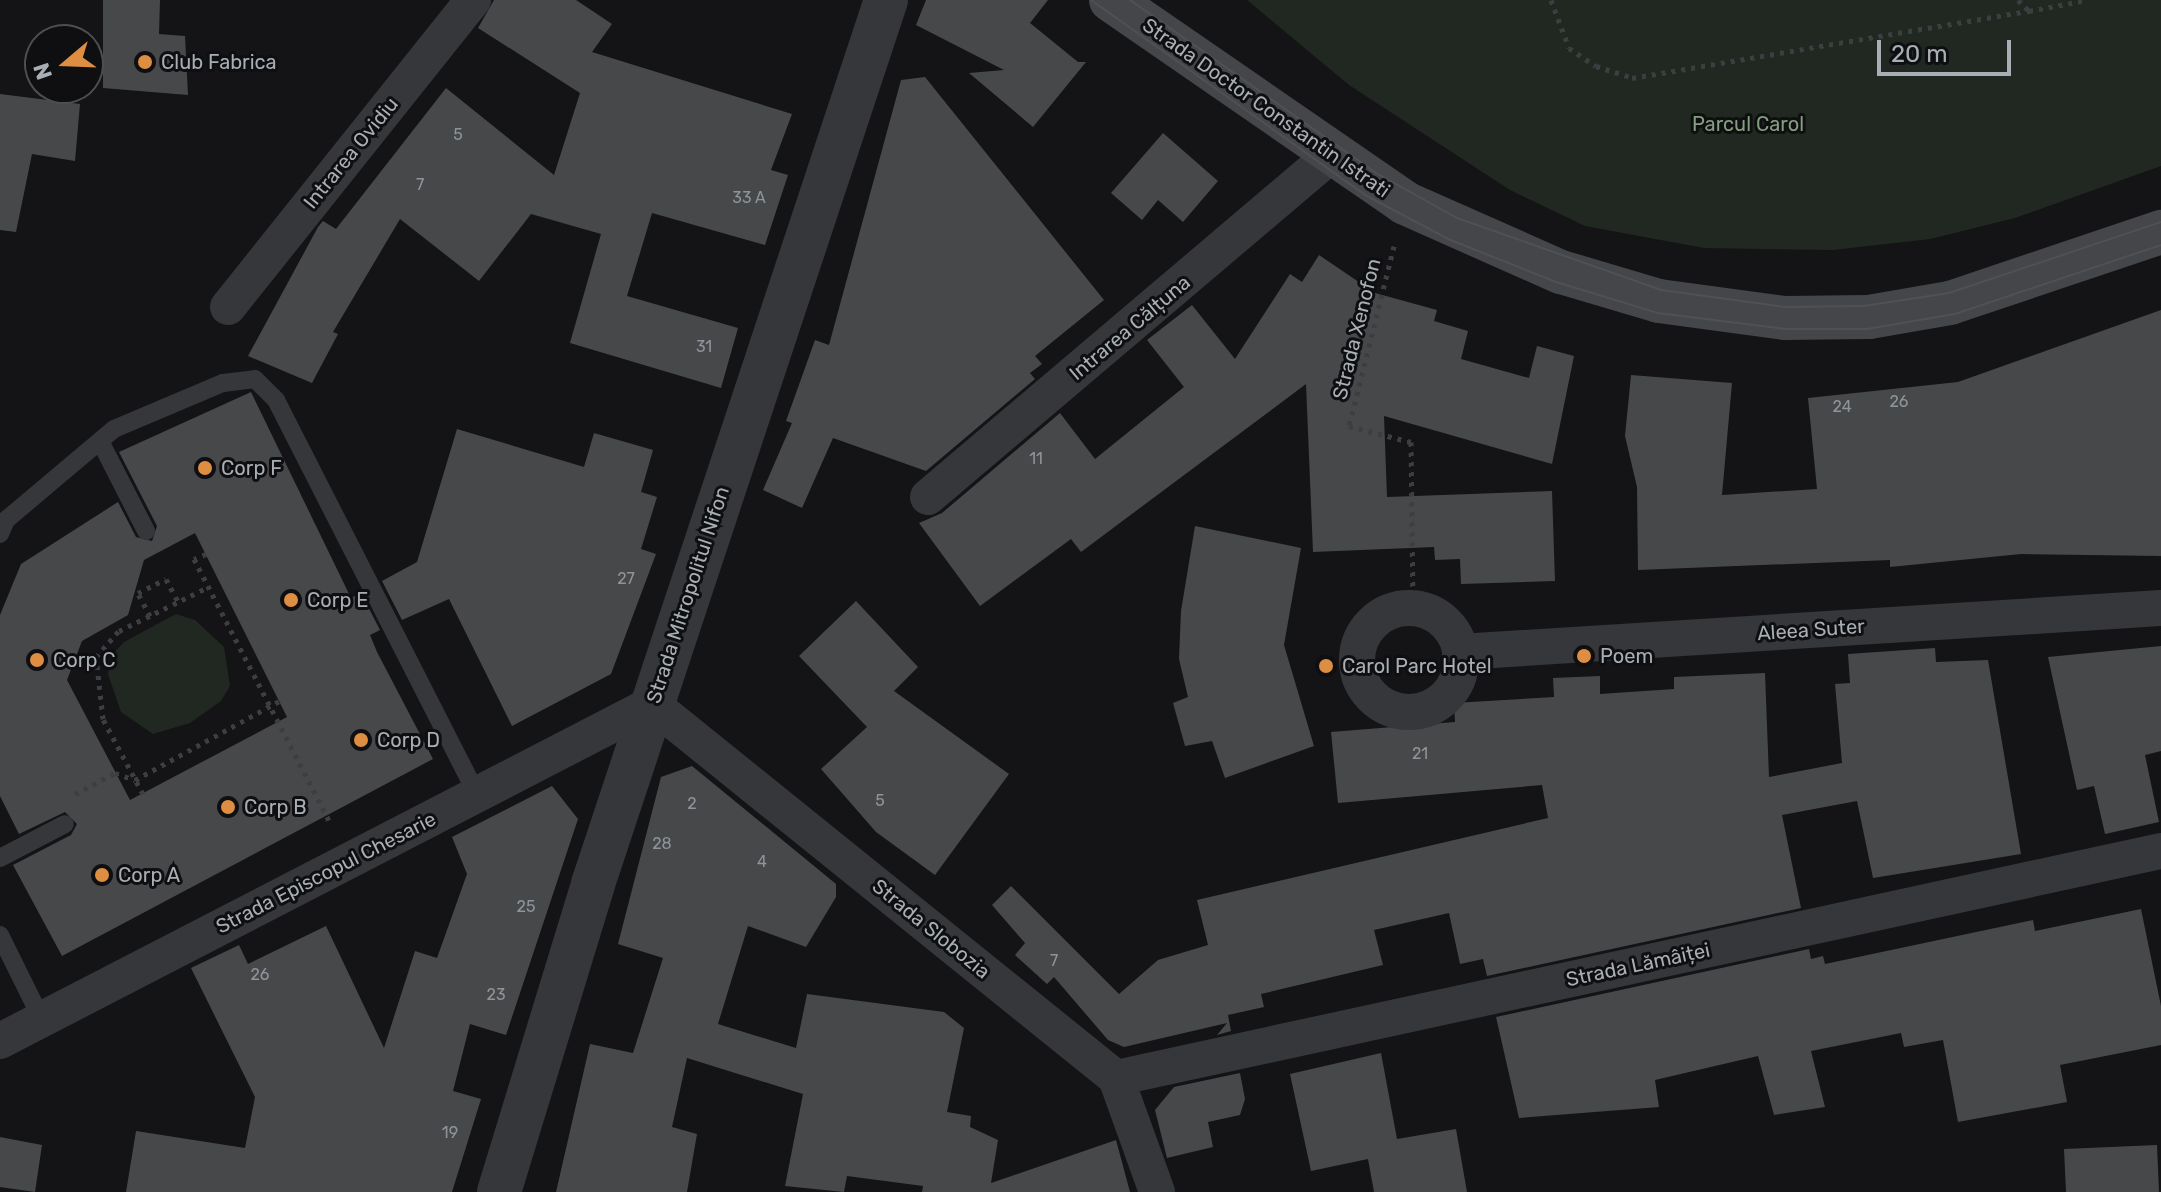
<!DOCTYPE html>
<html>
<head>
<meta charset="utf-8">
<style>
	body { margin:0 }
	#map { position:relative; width:2161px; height:1192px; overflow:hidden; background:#141416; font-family:Rubik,sans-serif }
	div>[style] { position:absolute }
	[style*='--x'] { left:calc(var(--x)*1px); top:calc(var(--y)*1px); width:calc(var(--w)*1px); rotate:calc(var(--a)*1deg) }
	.green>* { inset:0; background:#212821 }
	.building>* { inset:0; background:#46484a }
	.path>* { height:5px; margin-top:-2.5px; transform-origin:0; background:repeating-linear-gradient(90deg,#3c3e41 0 4px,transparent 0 10px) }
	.service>* { height:18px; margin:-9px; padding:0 9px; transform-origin:9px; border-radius:9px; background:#36373a }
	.minor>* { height:36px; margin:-18px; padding:0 18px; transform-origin:18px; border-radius:18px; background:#36373a }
	.minor>.ring { margin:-18px; padding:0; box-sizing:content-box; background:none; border:36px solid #36373a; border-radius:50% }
	.tertiary>* { height:44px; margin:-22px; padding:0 22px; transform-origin:22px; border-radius:22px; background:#36373a }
	.secondary>* { height:44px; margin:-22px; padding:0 22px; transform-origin:22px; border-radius:22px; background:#44464a }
	.tram>* { height:2px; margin:-1px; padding:0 1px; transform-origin:1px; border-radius:1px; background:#4f5155 }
	.dots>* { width:22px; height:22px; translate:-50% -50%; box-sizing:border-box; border:4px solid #0f0f11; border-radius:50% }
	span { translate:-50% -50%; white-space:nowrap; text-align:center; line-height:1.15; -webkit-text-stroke:6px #0f0f11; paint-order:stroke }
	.number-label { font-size:16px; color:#8f949a }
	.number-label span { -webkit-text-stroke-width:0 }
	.poi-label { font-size:20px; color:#a7aeb4 }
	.left { translate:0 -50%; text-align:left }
	.street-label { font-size:20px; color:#a7aeb4 }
	.park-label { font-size:20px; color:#849e80 }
	.north { position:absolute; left:24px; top:24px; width:80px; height:80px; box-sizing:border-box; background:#0f0f11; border:2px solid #4c4f52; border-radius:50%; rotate:251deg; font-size:22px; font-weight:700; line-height:32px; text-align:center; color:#a7aeb4 }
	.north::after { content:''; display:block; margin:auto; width:28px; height:36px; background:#de8e43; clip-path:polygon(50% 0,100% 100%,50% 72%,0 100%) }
	.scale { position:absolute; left:1877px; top:40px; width:134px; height:36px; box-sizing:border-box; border:4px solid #a7aeb4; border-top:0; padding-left:10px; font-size:24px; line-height:28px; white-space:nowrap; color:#a7aeb4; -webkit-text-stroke:6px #0f0f11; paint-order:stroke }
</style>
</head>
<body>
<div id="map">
	<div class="green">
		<i style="clip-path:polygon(1247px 0,2161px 0,2161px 166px,2015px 218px,1930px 239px,1833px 250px,1704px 248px,1585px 226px,1510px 190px,1349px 85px)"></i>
		<i style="clip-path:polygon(176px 614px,195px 620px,224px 647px,230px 686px,221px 701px,190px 723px,153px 734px,121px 712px,108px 674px,113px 654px,124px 642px)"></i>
	</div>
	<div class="building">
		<i style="clip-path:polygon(103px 0,160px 0,159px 34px,185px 36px,188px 95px,103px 88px)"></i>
		<i style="clip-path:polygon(494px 0,576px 0,612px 24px,592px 52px,792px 114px,771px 170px,788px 175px,765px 245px,652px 213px,627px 296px,738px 328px,721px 388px,570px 343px,601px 234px,531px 214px,479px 281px,400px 219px,333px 332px,338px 334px,312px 383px,248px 356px,318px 227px,323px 221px,336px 229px,446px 88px,554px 175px,580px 93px,478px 28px)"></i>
		<i style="clip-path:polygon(926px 0,1048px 0,1030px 23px,1078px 62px,1086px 62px,1033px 127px,969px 73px,1004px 70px,916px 25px)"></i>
		<i style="clip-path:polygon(925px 77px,1104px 300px,1035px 356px,1042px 364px,1030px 373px,1035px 379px,926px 471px,833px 438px,802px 508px,763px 490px,792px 423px,786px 421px,815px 340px,829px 345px,901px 80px)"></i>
		<i style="clip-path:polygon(0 94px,80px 104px,75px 161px,32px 154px,16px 232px,0 230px)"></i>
		<i style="clip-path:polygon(1163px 133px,1218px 181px,1183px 222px,1158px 200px,1142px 220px,1111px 193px)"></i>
		<i style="clip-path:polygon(1319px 255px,1375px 293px,1437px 310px,1434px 321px,1468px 331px,1461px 359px,1529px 378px,1537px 346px,1574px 356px,1552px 464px,1384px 416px,1387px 497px,1552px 491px,1555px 581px,1461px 584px,1460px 559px,1435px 560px,1434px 547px,1313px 552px,1306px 384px,1081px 552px,1071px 539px,980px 606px,919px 523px,942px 513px,1060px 413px,1095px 459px,1184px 387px,1147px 340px,1192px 305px,1235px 359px,1290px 274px,1302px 282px)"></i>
		<i style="clip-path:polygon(2161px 310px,2161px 556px,2021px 554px,1890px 567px,1890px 560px,1638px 570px,1637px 487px,1625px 436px,1631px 375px,1732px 383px,1722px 495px,1817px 489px,1808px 398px,1958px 382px)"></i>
		<i style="clip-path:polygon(evenodd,251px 392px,351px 598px,361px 593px,380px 630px,370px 635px,377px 652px,433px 759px,62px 956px,13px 865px,71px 835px,77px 824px,65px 812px,19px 834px,0 796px,0 615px,21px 564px,118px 502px,136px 537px,152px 541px,157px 526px,119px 452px,251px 392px,195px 533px,287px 717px,130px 800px,67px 680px,82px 641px,128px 615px,144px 560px,195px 533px)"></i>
		<i style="clip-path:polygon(457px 429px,584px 467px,594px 433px,653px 450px,641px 492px,657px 497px,641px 549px,656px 554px,611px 674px,512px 726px,449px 599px,402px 620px,382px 581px,417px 562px)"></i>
		<i style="clip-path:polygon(1195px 526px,1301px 548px,1284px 645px,1314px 746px,1225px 778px,1212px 741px,1185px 746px,1173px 703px,1188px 697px,1179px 659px,1181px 611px)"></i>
		<i style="clip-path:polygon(856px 601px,918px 667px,894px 691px,1009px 774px,935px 875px,876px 832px,821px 769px,867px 727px,799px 656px)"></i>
		<i style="clip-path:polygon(2161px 646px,2161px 751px,2145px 755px,2159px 822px,2105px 834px,2094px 786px,2077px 790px,2048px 657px)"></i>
		<i style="clip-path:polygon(1935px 648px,1936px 662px,1988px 660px,2021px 854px,1873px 878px,1857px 801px,1782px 815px,1801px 908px,1487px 976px,1483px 959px,1460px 964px,1449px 913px,1374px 930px,1383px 965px,1261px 994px,1264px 1007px,1228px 1015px,1231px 1031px,1217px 1035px,1227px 1023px,1124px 1047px,1108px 1040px,1054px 977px,1047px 984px,1015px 955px,1025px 943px,992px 905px,1011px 886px,1119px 994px,1158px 960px,1208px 945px,1197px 900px,1548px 818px,1542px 785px,1338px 803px,1331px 732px,1455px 722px,1454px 703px,1554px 697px,1553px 678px,1600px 676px,1600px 694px,1674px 689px,1674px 677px,1765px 673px,1769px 777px,1842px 763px,1835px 684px,1850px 683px,1848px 654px)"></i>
		<i style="clip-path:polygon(692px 766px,836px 884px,836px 897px,806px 947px,748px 926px,718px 1024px,796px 1048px,807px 994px,944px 1012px,964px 1028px,947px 1112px,971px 1116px,970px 1127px,998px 1140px,991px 1183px,1116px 1140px,1130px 1192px,922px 1192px,923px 1186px,847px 1176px,844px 1192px,785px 1186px,803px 1094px,687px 1058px,672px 1127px,697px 1134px,687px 1192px,556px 1192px,590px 1044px,633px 1053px,663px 958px,618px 944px,661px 777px)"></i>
		<i style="clip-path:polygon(552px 786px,578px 819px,506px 1035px,470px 1024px,453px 1091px,481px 1099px,452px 1192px,126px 1192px,136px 1131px,245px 1148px,255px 1097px,191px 968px,239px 945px,248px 964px,326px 926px,384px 1048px,415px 951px,437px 958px,467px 874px,452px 837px)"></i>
		<i style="clip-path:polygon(2141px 909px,2161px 1006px,2161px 1045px,2060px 1065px,2067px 1102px,1958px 1122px,1943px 1040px,1904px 1047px,1901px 1033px,1811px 1051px,1825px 1107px,1774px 1115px,1758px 1056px,1655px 1080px,1659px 1107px,1519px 1118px,1496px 1017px,1809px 949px,1811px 959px,1823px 956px,1825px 964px,2033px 920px,2035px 931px)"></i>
		<i style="clip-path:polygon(1381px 1053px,1397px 1139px,1456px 1129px,1467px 1192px,1374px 1192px,1368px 1159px,1311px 1171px,1290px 1074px)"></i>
		<i style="clip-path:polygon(1240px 1073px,1245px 1099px,1240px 1115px,1208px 1122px,1213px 1147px,1167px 1158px,1155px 1110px,1174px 1087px)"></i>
		<i style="clip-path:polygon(0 1137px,42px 1145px,35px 1192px,0 1187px)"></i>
		<i style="clip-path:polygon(2157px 1145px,2159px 1192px,2066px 1192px,2064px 1149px)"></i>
	</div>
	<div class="path">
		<i style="--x:1551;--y:0;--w:51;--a:69.4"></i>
		<i style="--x:1569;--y:48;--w:32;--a:34"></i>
		<i style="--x:1596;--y:66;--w:38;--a:18"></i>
		<i style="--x:1632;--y:78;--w:403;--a:-9.6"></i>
		<i style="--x:2018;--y:0;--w:16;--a:45"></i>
		<i style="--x:2029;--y:11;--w:59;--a:-10.7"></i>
		<i style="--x:1394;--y:246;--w:186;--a:104"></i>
		<i style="--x:1349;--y:426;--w:64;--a:14.5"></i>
		<i style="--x:1411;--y:442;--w:166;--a:89.3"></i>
		<i style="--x:206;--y:554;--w:13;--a:157"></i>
		<i style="--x:194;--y:559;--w:298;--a:62.7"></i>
		<i style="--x:150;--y:616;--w:26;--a:-118"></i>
		<i style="--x:138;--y:593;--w:31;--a:-27"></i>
		<i style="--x:166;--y:579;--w:26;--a:62"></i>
		<i style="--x:75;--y:794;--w:45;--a:-27.7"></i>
		<i style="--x:115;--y:773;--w:21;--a:19"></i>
		<i style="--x:135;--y:780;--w:164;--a:-28.7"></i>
		<i style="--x:143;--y:794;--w:85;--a:-118.1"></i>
		<i style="--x:103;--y:719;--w:62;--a:-96.4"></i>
		<i style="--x:96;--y:657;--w:35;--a:-49"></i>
		<i style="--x:119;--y:631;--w:99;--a:-26.3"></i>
	</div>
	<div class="service">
		<i style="--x:100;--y:441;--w:101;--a:62.9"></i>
		<i style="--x:0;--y:534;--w:15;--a:-67"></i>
		<i style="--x:6;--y:520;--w:141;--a:-40.1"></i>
		<i style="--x:114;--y:429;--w:118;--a:-22.9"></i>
		<i style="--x:223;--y:383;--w:32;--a:-7"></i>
		<i style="--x:255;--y:379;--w:30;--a:45"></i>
		<i style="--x:276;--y:400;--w:443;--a:63"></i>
		<i style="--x:0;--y:858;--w:73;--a:-27.6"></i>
		<i style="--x:0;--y:935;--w:95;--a:63.7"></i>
	</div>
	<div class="minor">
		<i style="--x:228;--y:307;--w:393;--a:-51.4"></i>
		<i style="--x:928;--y:497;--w:527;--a:-40.31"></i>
		<i class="ring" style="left:1357px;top:608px;width:68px;height:68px"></i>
		<i style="--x:1460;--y:652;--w:702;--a:-3.59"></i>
		<i style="--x:0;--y:1041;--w:734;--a:-27.33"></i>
		<i style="--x:652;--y:704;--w:596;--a:38.87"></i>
		<i style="--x:1116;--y:1078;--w:121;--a:70.2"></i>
		<i style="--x:1116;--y:1078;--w:1069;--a:-12.26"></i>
	</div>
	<div class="tertiary">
		<i style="--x:499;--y:1192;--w:322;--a:-73"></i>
		<i style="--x:593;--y:884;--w:931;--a:-71.66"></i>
	</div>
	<div class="secondary">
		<i style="--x:1111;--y:0;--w:357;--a:34.6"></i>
		<i style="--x:1405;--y:203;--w:171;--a:23.9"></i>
		<i style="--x:1561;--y:272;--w:102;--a:16.5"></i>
		<i style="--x:1659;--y:301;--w:127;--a:7.7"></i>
		<i style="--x:1785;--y:318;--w:84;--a:-0.7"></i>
		<i style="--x:1869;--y:317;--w:82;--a:-9.8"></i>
		<i style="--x:1950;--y:303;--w:223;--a:-18.6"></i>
	</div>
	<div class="tram">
		<i style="--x:1091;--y:0;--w:336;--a:35.4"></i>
		<i style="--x:1365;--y:195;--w:94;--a:27.9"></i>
		<i style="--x:1448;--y:239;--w:116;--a:21.7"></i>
		<i style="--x:1556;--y:282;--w:107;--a:16.9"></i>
		<i style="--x:1658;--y:313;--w:129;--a:7.1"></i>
		<i style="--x:1786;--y:329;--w:81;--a:0"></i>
		<i style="--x:1867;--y:329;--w:89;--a:-9.7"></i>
		<i style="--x:1955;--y:314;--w:217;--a:-18.5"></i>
		<i style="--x:1130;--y:0;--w:301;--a:35.1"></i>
		<i style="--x:1376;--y:173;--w:93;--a:29.1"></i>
		<i style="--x:1457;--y:218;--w:216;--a:19.4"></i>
		<i style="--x:1661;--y:290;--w:125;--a:7.8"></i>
		<i style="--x:1785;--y:307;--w:79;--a:-0.7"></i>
		<i style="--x:1864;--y:306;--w:86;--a:-8.7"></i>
		<i style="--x:1949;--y:293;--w:224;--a:-18.5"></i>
	</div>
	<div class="dots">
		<i style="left:145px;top:62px;background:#de8e43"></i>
		<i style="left:205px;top:468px;background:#de8e43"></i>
		<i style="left:291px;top:600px;background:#de8e43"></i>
		<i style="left:1584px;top:656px;background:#de8e43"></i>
		<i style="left:37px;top:660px;background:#de8e43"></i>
		<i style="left:1326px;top:666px;background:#de8e43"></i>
		<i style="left:361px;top:740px;background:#de8e43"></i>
		<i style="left:228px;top:807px;background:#de8e43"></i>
		<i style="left:102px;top:875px;background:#de8e43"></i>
	</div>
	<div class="number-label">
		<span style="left:458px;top:135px">5</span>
		<span style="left:420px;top:185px">7</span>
		<span style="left:749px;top:198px">33 A</span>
		<span style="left:704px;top:347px">31</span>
		<span style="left:1899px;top:402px">26</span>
		<span style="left:1842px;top:407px">24</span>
		<span style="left:1036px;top:459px">11</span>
		<span style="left:626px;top:579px">27</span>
		<span style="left:1420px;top:754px">21</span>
		<span style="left:880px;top:801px">5</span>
		<span style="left:692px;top:804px">2</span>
		<span style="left:662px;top:844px">28</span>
		<span style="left:762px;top:862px">4</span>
		<span style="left:526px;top:907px">25</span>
		<span style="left:1054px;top:961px">7</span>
		<span style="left:260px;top:975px">26</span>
		<span style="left:496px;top:995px">23</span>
		<span style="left:450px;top:1133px">19</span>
	</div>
	<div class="poi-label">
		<span class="left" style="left:161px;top:62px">Club Fabrica</span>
		<span class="left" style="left:221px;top:468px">Corp F</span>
		<span class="left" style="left:307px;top:600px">Corp E</span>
		<span class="left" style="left:1600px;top:656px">Poem</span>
		<span class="left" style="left:53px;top:660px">Corp C</span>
		<span class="left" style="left:1342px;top:666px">Carol Parc Hotel</span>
		<span class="left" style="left:377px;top:740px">Corp D</span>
		<span class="left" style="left:244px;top:807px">Corp B</span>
		<span class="left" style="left:118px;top:875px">Corp A</span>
	</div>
	<div class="street-label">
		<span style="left:1266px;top:108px;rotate:35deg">Strada Doctor Constantin Istrati</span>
		<span style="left:351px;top:153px;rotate:-51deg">Intrarea Ovidiu</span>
		<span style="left:1130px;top:328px;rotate:-40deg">Intrarea Călțuna</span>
		<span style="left:1357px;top:329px;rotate:-76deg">Strada Xenofon</span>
		<span style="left:688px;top:595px;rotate:-72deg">Strada Mitropolitul Nifon</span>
		<span style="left:1811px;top:630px;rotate:-4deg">Aleea Suter</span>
		<span style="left:326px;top:873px;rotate:-27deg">Strada Episcopul Chesarie</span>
		<span style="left:931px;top:929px;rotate:39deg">Strada Slobozia</span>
		<span style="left:1638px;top:965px;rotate:-12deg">Strada Lămâiței</span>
	</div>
	<div class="park-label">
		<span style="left:1748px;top:124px">Parcul Carol</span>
	</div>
	<div class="north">N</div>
	<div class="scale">20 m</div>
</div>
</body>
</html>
